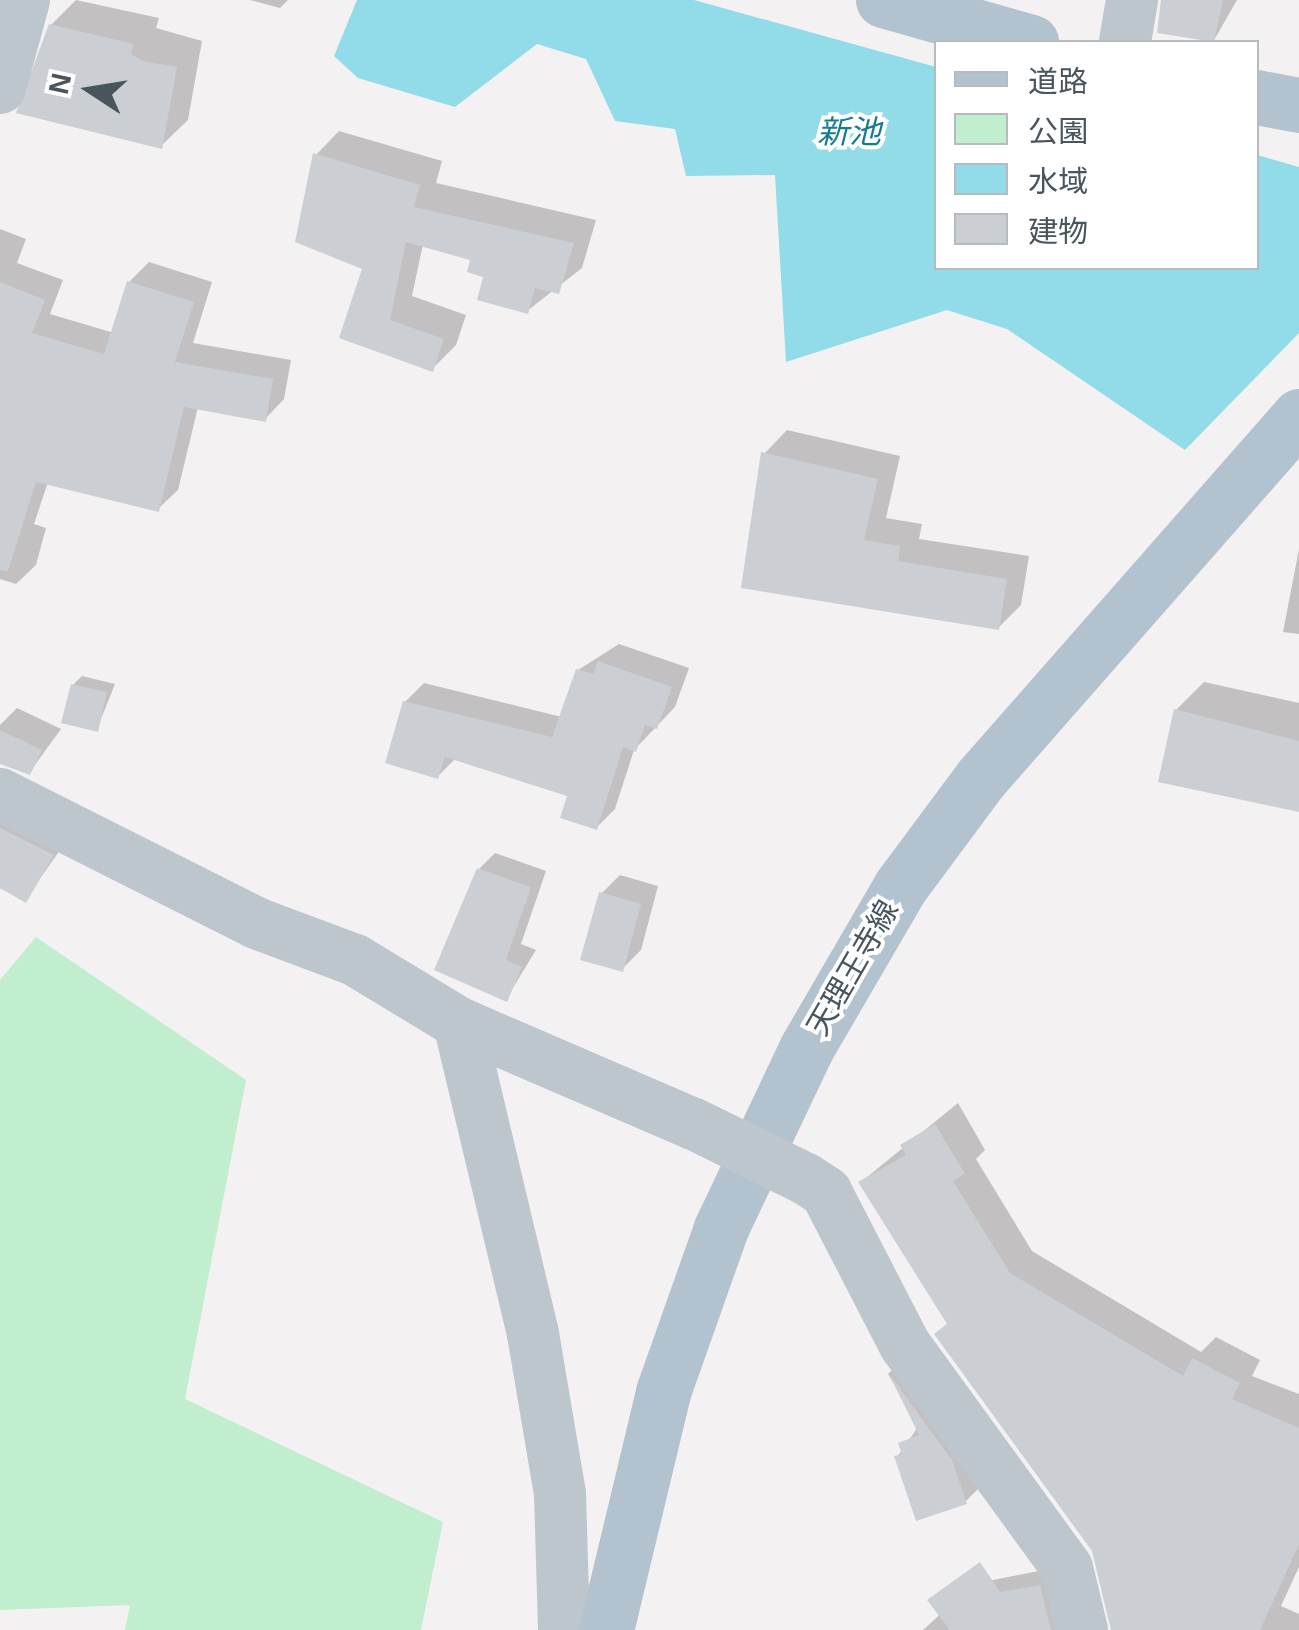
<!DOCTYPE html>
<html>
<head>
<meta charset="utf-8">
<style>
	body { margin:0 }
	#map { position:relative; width:1299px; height:1630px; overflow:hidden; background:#f3f1f1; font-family:Helvetica,"Noto Sans JP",sans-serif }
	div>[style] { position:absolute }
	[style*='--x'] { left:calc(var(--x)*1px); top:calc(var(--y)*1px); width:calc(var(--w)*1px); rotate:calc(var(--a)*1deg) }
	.green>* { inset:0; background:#c2eed0 }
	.water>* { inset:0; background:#92dbe8 }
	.shadow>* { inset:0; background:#0003 }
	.building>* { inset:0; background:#cbced3 }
	.minor>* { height:52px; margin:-26px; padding:0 26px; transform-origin:26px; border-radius:26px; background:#bdc6cd }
	.major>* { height:55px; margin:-27.5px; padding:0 27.5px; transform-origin:27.5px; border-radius:27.5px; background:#b2c2ce }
	.minor-bridge>* { height:52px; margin:-26px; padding:0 26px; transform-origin:26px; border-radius:26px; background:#bdc6cd }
	span { translate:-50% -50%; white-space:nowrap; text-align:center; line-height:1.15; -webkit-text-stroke:8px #fff; paint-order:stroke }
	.street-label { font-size:30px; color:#49555d }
	.water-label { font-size:32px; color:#147d90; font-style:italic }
	.legend { position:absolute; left:934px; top:40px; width:325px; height:230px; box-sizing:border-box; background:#fff; border:2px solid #b6bbbe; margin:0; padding:12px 18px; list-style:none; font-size:30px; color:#49555d }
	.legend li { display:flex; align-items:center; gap:20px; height:50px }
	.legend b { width:50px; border:2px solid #b6bbbe }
	.north { position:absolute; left:40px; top:40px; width:100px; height:100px; -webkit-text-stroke:8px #fff; paint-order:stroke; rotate:282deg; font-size:28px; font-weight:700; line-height:40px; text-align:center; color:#49555d }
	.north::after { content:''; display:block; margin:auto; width:35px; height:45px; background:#49555d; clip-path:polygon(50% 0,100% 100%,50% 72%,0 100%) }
</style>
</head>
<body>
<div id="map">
	<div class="green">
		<i style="clip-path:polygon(36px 937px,246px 1080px,185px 1399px,443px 1522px,421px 1630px,125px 1630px,130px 1605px,0 1610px,0 980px)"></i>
	</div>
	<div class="water">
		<i style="clip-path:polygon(357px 0,694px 0,936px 67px,936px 268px,1256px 268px,1257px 155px,1299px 167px,1299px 333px,1185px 450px,1007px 329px,947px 310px,786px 362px,775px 175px,686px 176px,675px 129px,615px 121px,586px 59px,537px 44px,455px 107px,358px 78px,334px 56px)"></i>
	</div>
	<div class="shadow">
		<i style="clip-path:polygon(76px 0,159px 18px,156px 28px,202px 41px,188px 120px,161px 146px,51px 25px)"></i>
		<i style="clip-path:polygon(250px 0,288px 0,280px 8px)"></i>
		<i style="clip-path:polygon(1164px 0,1237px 0,1213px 42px,1160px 31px)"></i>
		<i style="clip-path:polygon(339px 131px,442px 161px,436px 183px,596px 220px,582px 268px,527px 311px,473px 259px,423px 244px,412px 296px,466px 315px,456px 345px,432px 369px,342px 337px,365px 268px,316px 155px)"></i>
		<i style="clip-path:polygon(0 229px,26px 239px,17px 263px,63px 280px,50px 314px,114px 333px,129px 282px,149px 262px,212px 282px,193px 343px,291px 360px,284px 399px,265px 419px,198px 407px,178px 490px,158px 509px,48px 482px,34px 524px,46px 528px,36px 565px,16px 584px,0 579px)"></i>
		<i style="clip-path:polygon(787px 430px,900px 456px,886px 518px,922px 524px,919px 539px,1029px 556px,1021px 605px,998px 628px,744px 586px,764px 454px)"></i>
		<i style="clip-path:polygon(1299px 549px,1299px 634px,1283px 632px)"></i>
		<i style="clip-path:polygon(619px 644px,689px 668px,675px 707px,634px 750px,615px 809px,596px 828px,570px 794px,456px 758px,438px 776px,405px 702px,424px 683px,562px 717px,578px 670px)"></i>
		<i style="clip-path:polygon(82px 676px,115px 684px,97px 729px,73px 685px)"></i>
		<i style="clip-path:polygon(1204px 682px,1299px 703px,1299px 810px,1176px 710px)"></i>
		<i style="clip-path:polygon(17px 708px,61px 729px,29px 773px,0 763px,0 725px)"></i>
		<i style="clip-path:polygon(0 790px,72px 833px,25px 900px,0 888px)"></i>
		<i style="clip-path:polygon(495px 853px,546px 871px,521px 944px,536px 950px,506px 999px,479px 869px)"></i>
		<i style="clip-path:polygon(620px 875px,658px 886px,641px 950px,622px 969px,601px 894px)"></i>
		<i style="clip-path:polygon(958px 1103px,985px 1150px,976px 1159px,1032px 1251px,1201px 1352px,1216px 1337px,1260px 1360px,1252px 1376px,1299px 1394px,1299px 1567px,1281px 1606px,1299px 1614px,1299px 1630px,1113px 1630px,1094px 1550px,937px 1334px,949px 1322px,861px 1182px)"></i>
		<i style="clip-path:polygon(906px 1357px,982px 1485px,965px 1502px,897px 1457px,918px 1427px,888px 1374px)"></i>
		<i style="clip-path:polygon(1059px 1567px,1081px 1630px,923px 1630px,973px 1584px)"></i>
	</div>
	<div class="building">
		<i style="clip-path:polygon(1161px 0,1223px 0,1214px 42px,1157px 33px)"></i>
		<i style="clip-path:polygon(49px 24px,134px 44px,131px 54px,143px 61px,177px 67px,162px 149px,16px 113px)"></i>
		<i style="clip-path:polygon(313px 153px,420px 185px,414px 207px,574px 243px,559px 294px,535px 288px,528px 314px,477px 300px,483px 277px,467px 272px,470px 260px,406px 242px,390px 320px,444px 339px,433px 372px,339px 338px,362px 269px,295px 242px)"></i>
		<i style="clip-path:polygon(127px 281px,194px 302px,175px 362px,273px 379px,266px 422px,184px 407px,159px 512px,36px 482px,8px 571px,0 570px,0 282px,45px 300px,32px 333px,104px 354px)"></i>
		<i style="clip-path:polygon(761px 452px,878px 479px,864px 540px,900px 546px,898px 561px,1007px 579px,999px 630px,741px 588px)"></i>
		<i style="clip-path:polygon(598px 661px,672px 687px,657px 729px,645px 725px,636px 752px,623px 747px,597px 830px,560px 818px,567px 796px,445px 757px,438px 779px,385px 763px,403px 701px,552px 737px,576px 669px,593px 674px)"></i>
		<i style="clip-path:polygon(71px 684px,107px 692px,98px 732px,61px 723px)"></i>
		<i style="clip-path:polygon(1174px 709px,1299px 741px,1299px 812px,1158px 782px)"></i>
		<i style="clip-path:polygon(0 730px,42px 750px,30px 775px,0 764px)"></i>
		<i style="clip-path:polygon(0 828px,54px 855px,26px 903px,0 888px)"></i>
		<i style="clip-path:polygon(477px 868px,531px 887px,506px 960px,522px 967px,507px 1002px,434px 970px)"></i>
		<i style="clip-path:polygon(599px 892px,641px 904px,623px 972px,580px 960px)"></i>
		<i style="clip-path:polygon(935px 1124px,965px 1174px,953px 1181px,1010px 1273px,1183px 1376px,1192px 1358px,1240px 1383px,1232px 1399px,1299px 1428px,1299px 1544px,1260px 1630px,1111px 1630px,1092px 1551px,934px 1334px,947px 1324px,858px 1182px,906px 1155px,900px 1145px)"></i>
		<i style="clip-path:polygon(888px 1372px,952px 1460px,967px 1504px,916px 1521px,894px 1456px,902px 1454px,898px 1443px,919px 1435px)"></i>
		<i style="clip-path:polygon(980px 1562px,1000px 1592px,1040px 1585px,1051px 1630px,950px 1630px,927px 1600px)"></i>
	</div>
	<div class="minor">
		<i style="--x:1125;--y:42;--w:43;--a:-80.5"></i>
		<i style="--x:0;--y:88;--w:91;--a:-74.7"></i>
		<i style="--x:0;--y:794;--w:287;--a:26.7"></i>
		<i style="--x:256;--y:923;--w:106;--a:20.5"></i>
		<i style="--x:355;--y:960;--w:122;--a:31.2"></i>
		<i style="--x:459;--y:1023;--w:256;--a:23.3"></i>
		<i style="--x:459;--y:1023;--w:320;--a:76.6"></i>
		<i style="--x:533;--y:1334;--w:162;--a:80.4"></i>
		<i style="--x:560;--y:1494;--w:136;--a:88.3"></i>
		<i style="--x:806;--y:1179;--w:24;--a:33"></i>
		<i style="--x:826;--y:1192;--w:172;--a:62.7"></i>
		<i style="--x:905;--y:1345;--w:276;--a:54"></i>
		<i style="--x:1067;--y:1568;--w:64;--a:76.4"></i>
	</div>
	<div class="major">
		<i style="--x:883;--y:0;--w:154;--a:15.8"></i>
		<i style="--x:1256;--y:97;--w:44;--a:10.5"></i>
		<i style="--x:606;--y:1630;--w:245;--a:-76.5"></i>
		<i style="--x:663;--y:1392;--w:174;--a:-70.5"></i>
		<i style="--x:721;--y:1228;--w:200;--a:-64.6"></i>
		<i style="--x:807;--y:1047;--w:185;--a:-59.8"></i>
		<i style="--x:900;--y:887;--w:136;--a:-53.4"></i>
		<i style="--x:981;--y:778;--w:482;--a:-48.7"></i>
	</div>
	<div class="minor-bridge">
		<i style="--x:694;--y:1124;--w:125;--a:26.2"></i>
	</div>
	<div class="street-label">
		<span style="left:853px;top:968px;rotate:-60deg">天理王寺線</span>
	</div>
	<div class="water-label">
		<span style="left:849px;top:132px">新池</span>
	</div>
	<ul class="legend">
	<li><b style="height:12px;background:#b2c2ce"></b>道路</li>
	<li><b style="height:28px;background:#c2eed0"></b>公園</li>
	<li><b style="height:28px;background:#92dbe8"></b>水域</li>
	<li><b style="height:28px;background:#cbced3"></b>建物</li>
	</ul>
	<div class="north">N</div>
</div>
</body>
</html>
